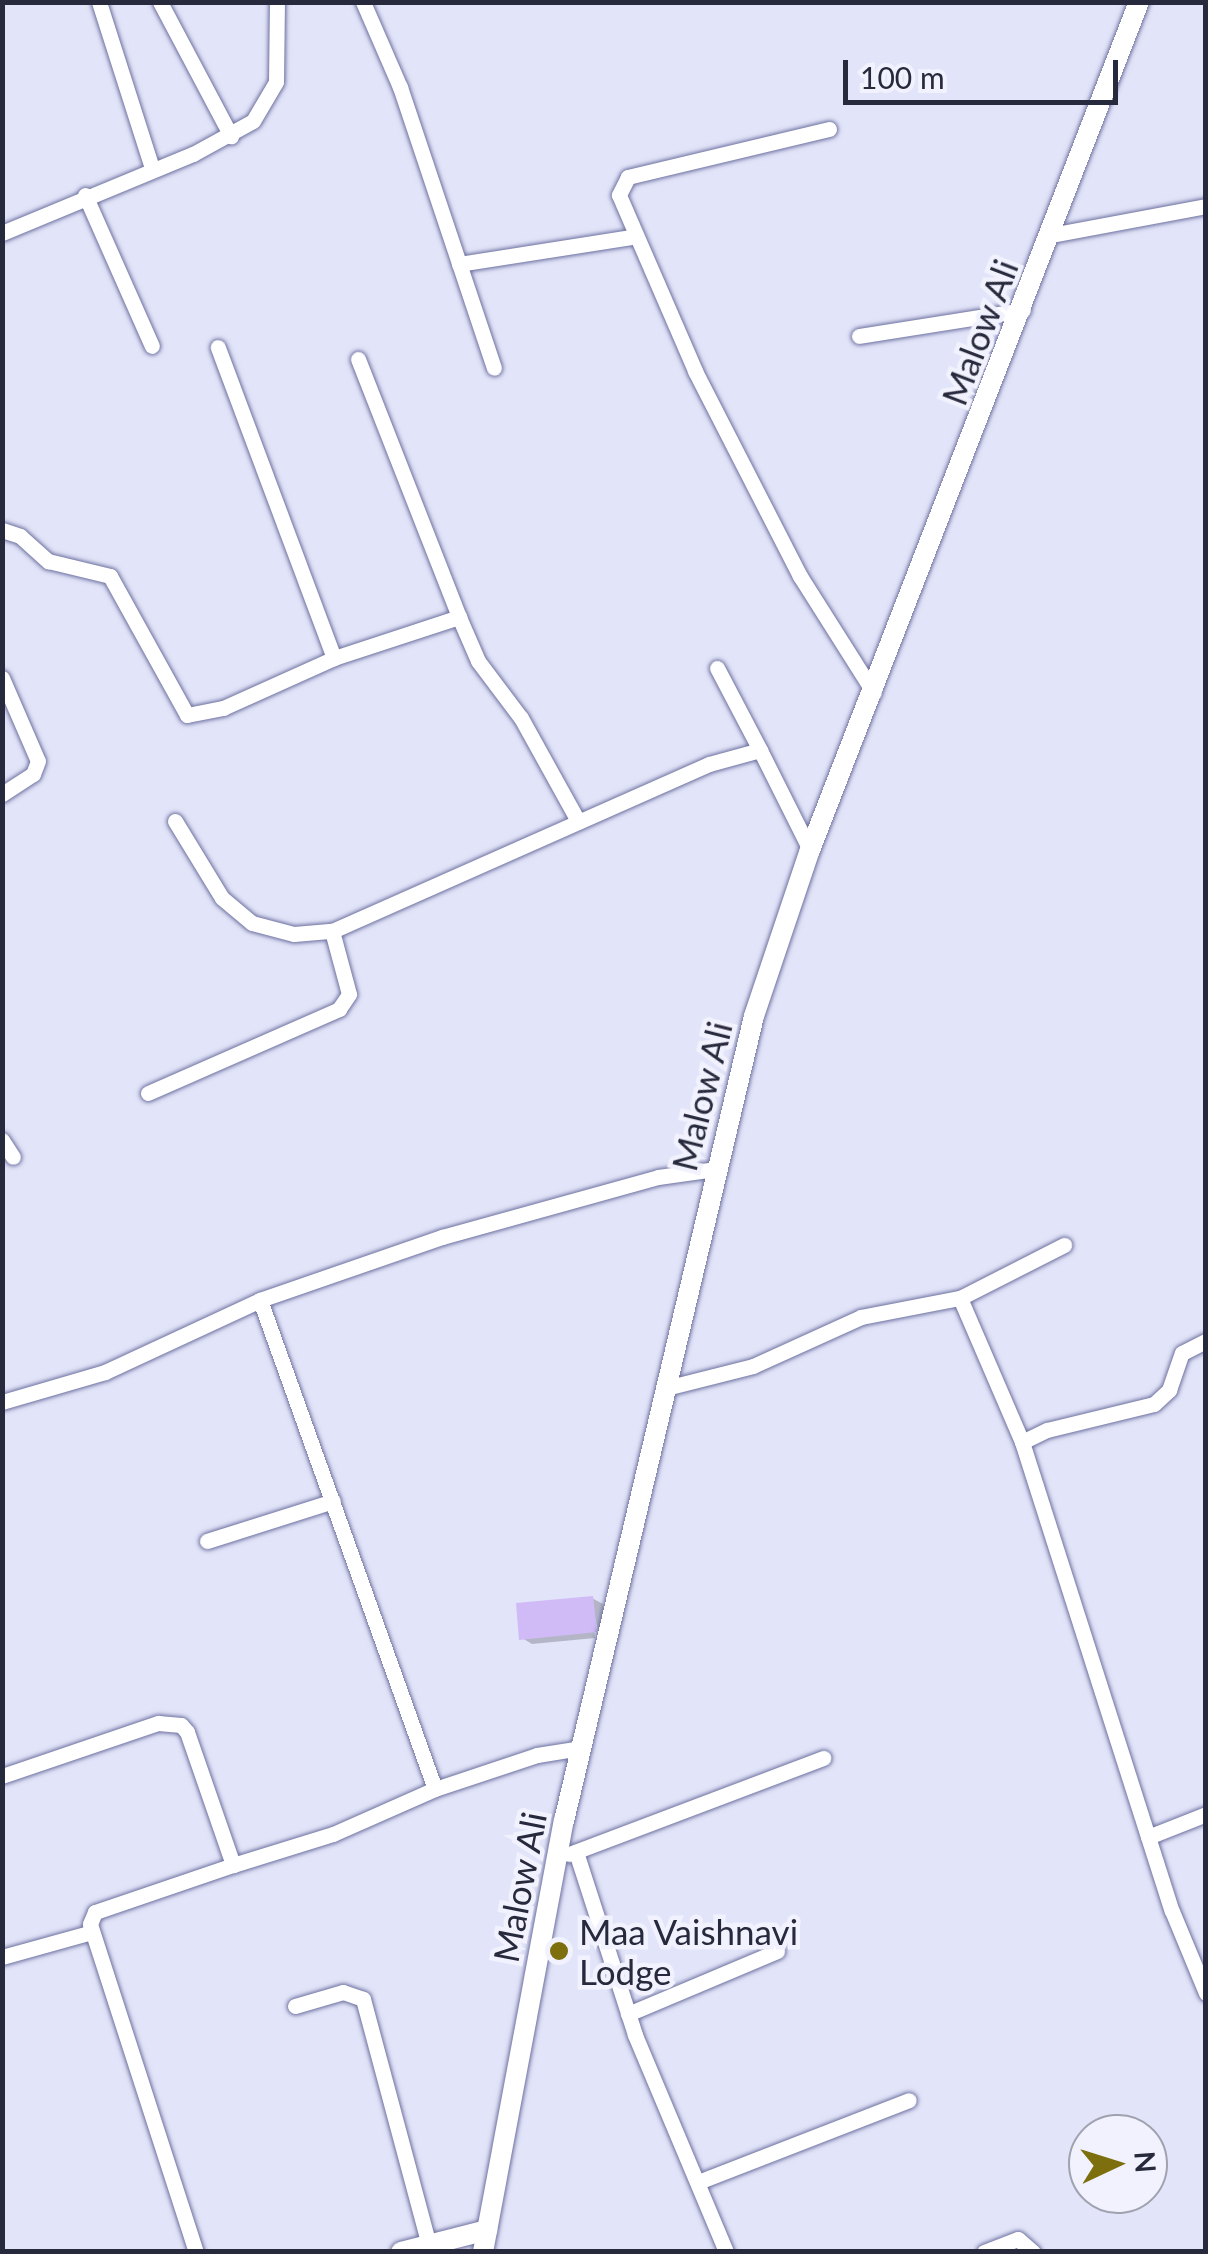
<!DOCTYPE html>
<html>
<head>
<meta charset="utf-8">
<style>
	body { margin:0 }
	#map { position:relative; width:1208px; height:2254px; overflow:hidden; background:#e2e4f9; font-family:Lato,sans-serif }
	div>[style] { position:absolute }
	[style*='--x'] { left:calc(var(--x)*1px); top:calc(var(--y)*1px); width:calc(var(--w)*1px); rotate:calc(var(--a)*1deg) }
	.shadow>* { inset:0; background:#0003 }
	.building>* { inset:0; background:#d0bbf7 }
	.roads { filter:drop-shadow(0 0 2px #6d719f) drop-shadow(0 0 2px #6d719f) }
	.minor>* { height:15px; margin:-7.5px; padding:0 7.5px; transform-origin:7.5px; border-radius:7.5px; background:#fff }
	.tertiary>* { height:20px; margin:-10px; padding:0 10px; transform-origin:10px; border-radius:10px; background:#fff }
	.dots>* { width:28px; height:28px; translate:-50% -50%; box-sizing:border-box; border:5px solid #f1f2fd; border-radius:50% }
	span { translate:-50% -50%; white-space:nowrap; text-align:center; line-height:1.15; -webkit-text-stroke:9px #f1f2fd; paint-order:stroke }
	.street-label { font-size:35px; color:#27293c }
	.poi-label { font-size:35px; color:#27293c }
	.left { translate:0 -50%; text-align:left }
	.frame { position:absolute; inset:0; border:5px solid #27293c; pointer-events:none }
	.north { position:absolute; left:1068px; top:2114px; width:100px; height:100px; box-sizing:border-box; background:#f1f2fd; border:2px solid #a0a2b0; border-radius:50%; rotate:86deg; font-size:28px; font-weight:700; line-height:40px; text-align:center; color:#27293c }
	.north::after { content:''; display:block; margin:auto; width:35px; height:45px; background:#7d6f0e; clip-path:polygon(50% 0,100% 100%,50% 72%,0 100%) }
	.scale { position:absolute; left:843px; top:60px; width:275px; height:45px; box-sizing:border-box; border:5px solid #27293c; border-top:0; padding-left:12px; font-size:30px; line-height:35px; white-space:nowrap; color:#27293c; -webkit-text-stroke:8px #f1f2fd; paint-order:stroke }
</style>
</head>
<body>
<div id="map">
	<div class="shadow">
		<i style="clip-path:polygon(592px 1598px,603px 1604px,606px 1637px,600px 1638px,591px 1602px,595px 1638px,532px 1644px,522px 1638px)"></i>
	</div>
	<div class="building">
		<i style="clip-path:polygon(593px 1596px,597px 1632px,519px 1640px,516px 1603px)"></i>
	</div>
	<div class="roads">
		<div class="minor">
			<i style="--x:99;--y:2;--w:174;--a:72.3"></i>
			<i style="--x:160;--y:2;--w:152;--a:62.1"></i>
			<i style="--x:363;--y:2;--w:93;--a:66.5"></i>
			<i style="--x:400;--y:87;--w:296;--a:71.5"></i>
			<i style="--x:829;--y:129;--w:207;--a:166.6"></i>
			<i style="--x:628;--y:177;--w:20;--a:117"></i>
			<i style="--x:619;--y:195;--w:192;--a:66.6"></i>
			<i style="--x:695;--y:371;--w:230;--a:62.9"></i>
			<i style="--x:800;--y:576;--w:138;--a:57.7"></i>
			<i style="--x:85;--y:195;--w:165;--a:66.1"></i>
			<i style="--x:2;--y:233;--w:207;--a:-22.5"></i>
			<i style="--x:193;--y:154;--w:68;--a:-28.8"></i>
			<i style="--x:253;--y:121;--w:45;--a:-59.5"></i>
			<i style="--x:276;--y:82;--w:80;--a:-89.3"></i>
			<i style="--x:1051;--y:235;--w:158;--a:-10.6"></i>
			<i style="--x:459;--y:264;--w:175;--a:-8.9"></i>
			<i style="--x:859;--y:336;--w:166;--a:-9"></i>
			<i style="--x:358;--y:359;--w:277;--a:68.6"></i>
			<i style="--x:2;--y:530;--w:19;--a:18"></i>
			<i style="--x:20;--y:536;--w:38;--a:42"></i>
			<i style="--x:48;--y:561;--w:64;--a:13.6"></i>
			<i style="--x:110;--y:576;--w:159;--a:61"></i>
			<i style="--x:187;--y:715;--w:37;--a:-11"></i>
			<i style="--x:223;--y:708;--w:122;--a:-24.2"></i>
			<i style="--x:334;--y:658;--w:332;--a:-110.5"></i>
			<i style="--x:334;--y:658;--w:132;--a:-18.2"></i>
			<i style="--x:459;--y:617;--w:48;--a:66.6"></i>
			<i style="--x:478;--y:661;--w:71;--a:53"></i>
			<i style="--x:521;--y:718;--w:118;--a:61"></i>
			<i style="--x:717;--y:668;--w:93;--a:62.3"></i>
			<i style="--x:2;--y:678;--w:90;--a:66.6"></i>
			<i style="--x:38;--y:761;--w:14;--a:111"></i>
			<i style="--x:33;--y:774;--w:37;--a:147"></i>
			<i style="--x:175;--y:821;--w:90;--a:58.6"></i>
			<i style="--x:222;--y:898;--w:39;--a:40"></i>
			<i style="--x:252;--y:923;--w:43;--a:14.7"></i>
			<i style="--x:294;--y:934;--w:38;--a:-5"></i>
			<i style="--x:148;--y:1093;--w:209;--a:-23.7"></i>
			<i style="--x:339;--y:1009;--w:18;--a:-56"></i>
			<i style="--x:349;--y:994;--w:65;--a:-105.1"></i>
			<i style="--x:332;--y:931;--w:412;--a:-23.9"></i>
			<i style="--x:709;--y:764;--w:53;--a:-15.4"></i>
			<i style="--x:760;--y:750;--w:112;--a:63.4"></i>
			<i style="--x:2;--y:1140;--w:20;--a:57"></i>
			<i style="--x:960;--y:1298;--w:117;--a:-27"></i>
			<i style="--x:260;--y:1300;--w:519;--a:70.31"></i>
			<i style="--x:435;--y:1789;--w:108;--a:-18.4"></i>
			<i style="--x:537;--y:1755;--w:45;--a:-9"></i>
			<i style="--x:666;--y:1388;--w:90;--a:-14.2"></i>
			<i style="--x:753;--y:1366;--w:119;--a:-24.4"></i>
			<i style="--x:861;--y:1317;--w:101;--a:-10.9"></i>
			<i style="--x:960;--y:1298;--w:157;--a:66.7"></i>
			<i style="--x:1022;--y:1442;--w:492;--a:72.3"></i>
			<i style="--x:1172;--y:1911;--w:89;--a:67.5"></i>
			<i style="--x:2;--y:1402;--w:107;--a:-16.2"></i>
			<i style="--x:105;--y:1372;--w:171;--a:-24.9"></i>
			<i style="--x:260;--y:1300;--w:193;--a:-19.1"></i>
			<i style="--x:442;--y:1237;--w:224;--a:-15.5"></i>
			<i style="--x:658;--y:1177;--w:59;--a:-7.9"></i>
			<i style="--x:1022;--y:1442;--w:28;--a:-26"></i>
			<i style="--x:1047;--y:1430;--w:110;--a:-13.7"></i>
			<i style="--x:1154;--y:1404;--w:21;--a:-43"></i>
			<i style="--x:1169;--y:1390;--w:39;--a:-71"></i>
			<i style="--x:1182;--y:1353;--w:27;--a:-27"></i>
			<i style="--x:207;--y:1541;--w:132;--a:-17.6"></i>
			<i style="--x:2;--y:1776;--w:165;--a:-18.8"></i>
			<i style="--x:158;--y:1723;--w:23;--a:5"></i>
			<i style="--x:181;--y:1725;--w:9;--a:49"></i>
			<i style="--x:187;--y:1732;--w:141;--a:70.9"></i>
			<i style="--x:233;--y:1865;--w:146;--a:161.2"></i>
			<i style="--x:95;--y:1912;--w:13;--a:113"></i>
			<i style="--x:90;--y:1924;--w:345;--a:72.1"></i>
			<i style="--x:1148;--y:1837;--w:62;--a:-21.6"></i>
			<i style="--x:576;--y:1852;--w:192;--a:72.1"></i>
			<i style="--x:635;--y:2035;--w:235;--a:67.2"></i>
			<i style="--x:569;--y:1854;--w:272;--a:-20.7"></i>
			<i style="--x:233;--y:1865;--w:105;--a:-17.2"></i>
			<i style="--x:333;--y:1834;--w:111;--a:-23.8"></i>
			<i style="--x:2;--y:1957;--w:93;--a:-15.5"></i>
			<i style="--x:295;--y:2006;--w:50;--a:-16.3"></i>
			<i style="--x:343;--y:1992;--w:21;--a:19"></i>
			<i style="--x:363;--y:1999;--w:256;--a:75"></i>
			<i style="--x:628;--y:2014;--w:162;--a:-22.9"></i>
			<i style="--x:698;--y:2182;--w:226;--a:-21.2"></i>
			<i style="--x:984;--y:2252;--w:36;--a:-21"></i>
			<i style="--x:1018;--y:2239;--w:20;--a:41"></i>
		</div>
		<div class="tertiary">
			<i style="--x:401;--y:2252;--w:89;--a:-14.3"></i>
			<i style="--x:483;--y:2252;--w:439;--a:-79.4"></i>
			<i style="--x:564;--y:1821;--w:827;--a:-76.72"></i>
			<i style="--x:754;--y:1016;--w:175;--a:-71.4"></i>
			<i style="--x:810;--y:850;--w:910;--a:-68.8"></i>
		</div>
	</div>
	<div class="dots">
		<i style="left:559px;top:1951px;background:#7d6f0e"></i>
	</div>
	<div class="street-label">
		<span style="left:979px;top:332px;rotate:-69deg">Malow Ali</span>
		<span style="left:701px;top:1096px;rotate:-76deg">Malow Ali</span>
		<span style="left:519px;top:1887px;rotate:-79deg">Malow Ali</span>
	</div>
	<div class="poi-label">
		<span class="left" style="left:579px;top:1951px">Maa Vaishnavi<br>Lodge</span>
	</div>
	<div class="frame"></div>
	<div class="north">N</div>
	<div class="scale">100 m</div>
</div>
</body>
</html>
